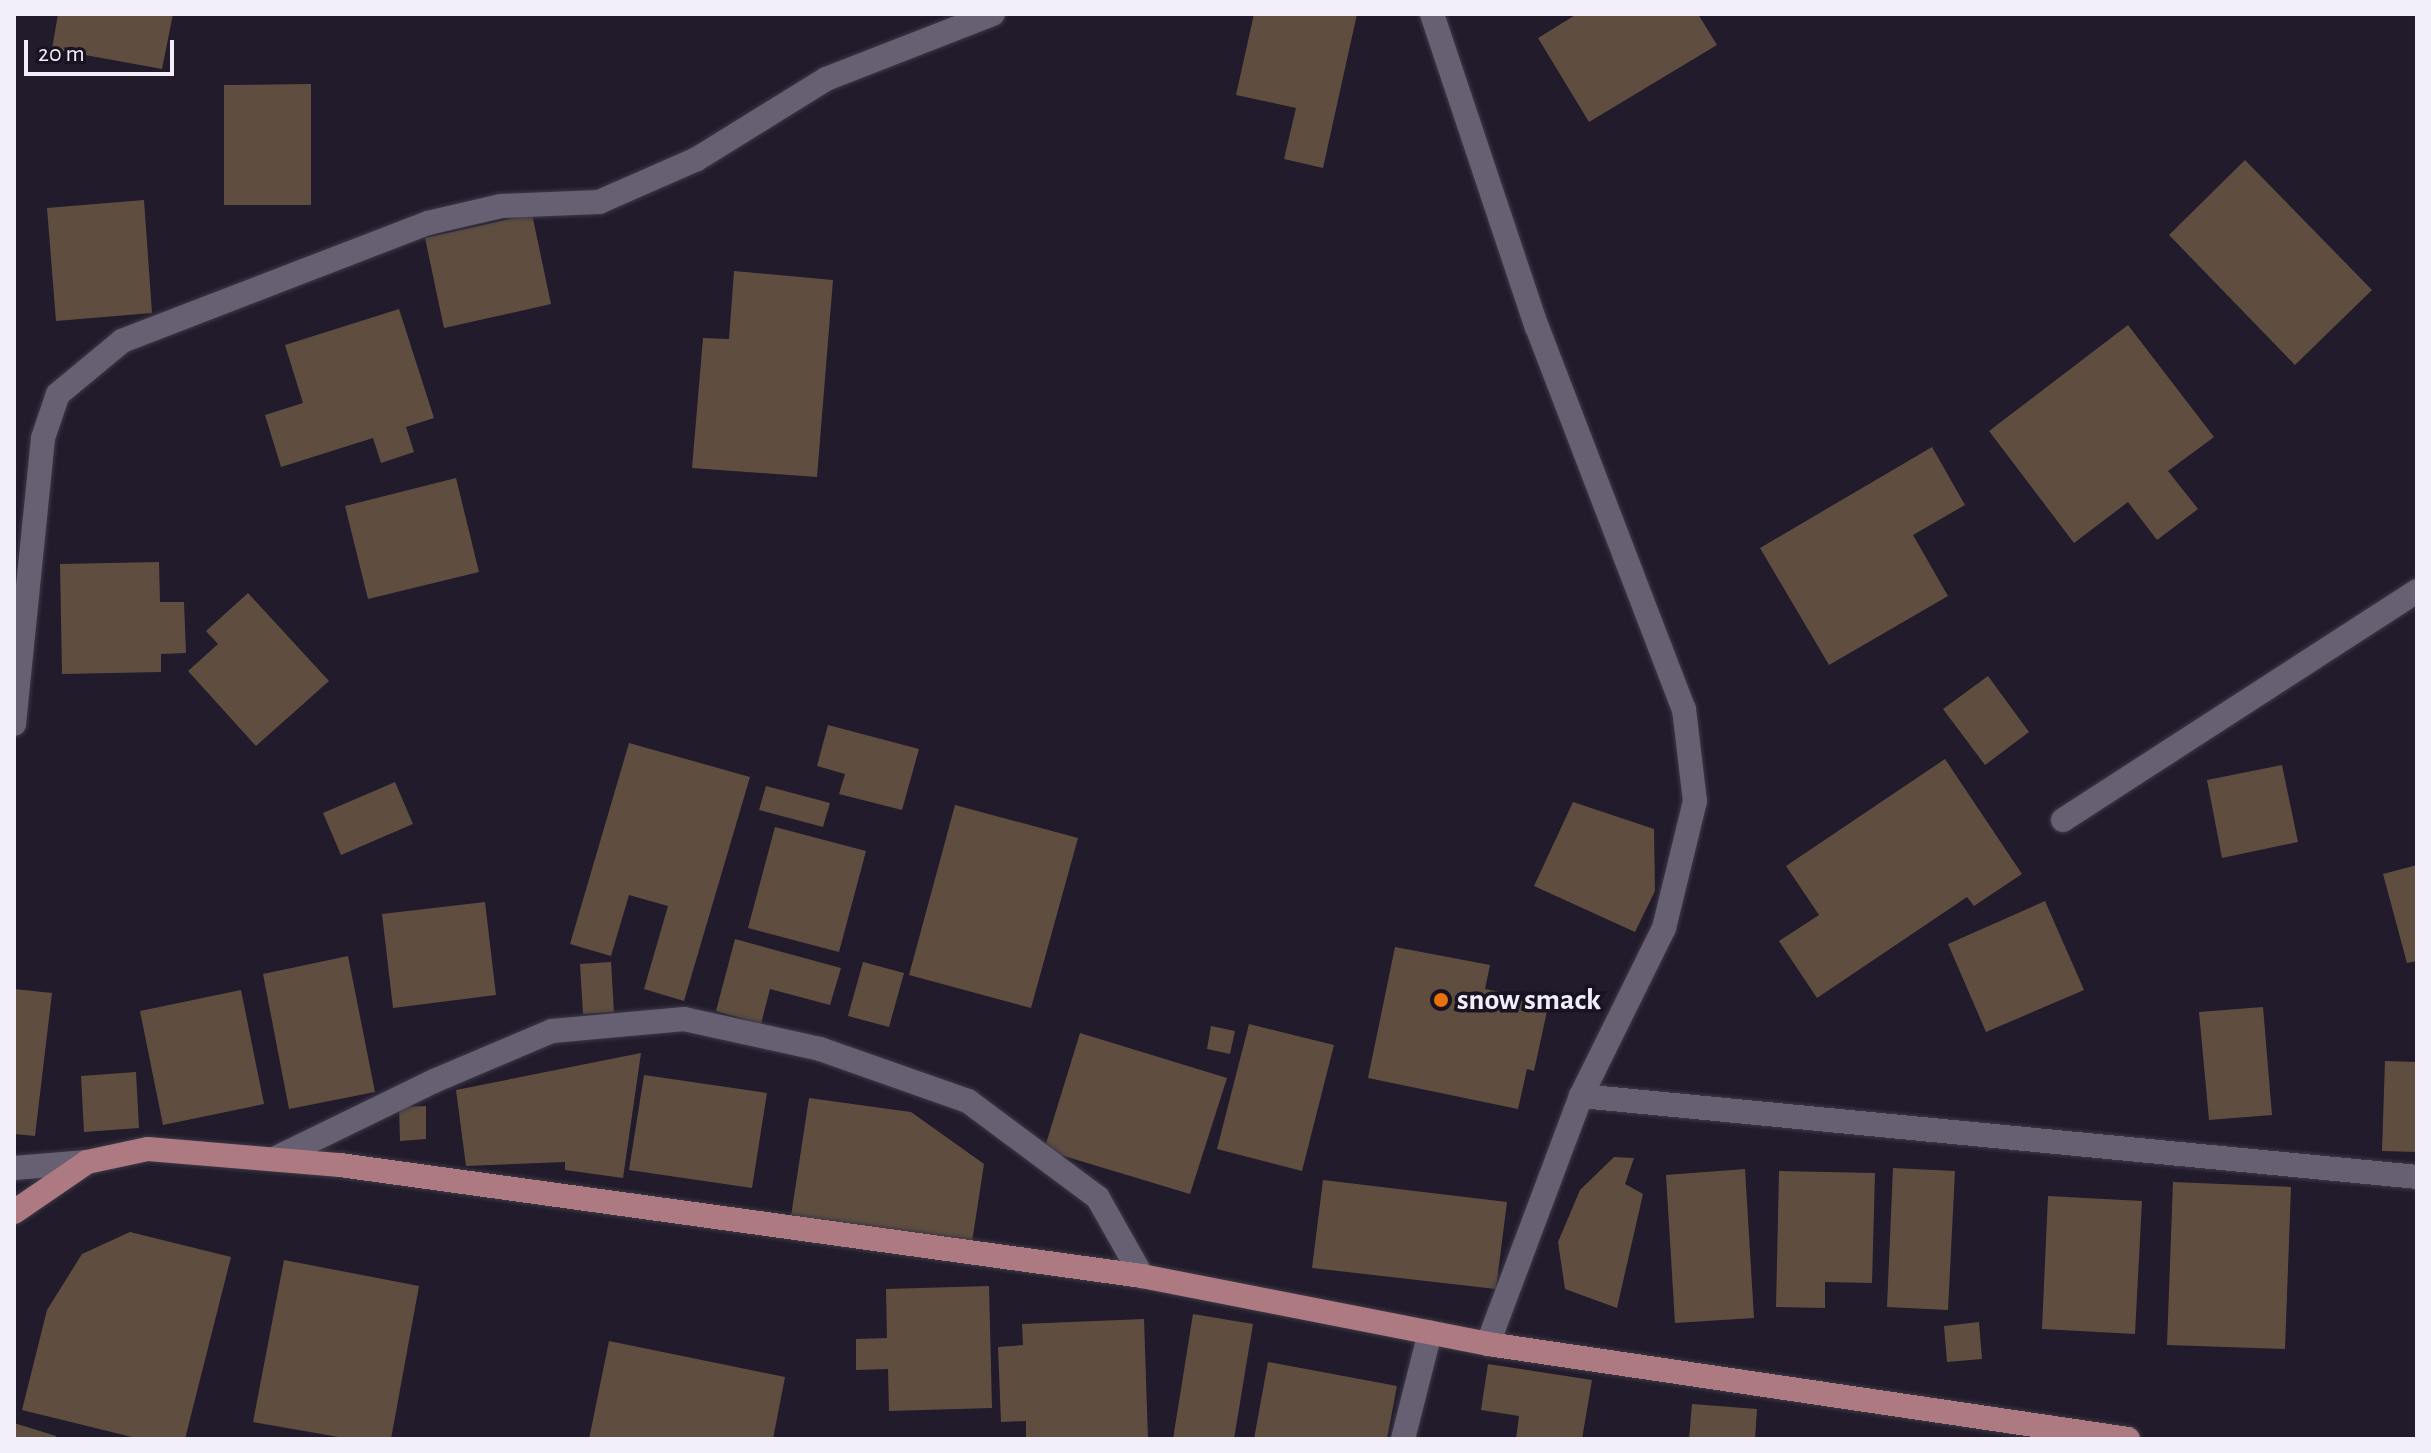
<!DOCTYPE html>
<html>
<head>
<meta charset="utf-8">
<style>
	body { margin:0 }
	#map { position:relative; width:2431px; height:1453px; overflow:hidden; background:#211b2b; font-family:"Alegreya Sans",sans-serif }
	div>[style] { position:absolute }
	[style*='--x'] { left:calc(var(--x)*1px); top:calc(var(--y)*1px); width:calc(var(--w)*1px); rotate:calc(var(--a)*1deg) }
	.building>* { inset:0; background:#5f4e40 }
	.roads { filter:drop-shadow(0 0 2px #3e3946) drop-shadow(0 0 2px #3e3946) }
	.minor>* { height:24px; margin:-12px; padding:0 12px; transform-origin:12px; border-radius:12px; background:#676073 }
	.major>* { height:24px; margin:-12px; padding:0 12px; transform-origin:12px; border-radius:12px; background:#ad7a82 }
	.dots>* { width:22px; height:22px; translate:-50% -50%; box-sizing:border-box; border:4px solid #181221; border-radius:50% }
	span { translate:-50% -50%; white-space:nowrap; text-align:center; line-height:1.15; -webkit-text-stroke:7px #181221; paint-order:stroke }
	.poi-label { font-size:30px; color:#f1eef9; font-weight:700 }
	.left { translate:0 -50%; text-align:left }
	.frame { position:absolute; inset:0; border:16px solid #f1eef9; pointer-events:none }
	.scale { position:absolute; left:24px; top:40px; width:150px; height:36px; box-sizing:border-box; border:4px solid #f1eef9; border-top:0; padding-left:10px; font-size:24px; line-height:28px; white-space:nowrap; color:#f1eef9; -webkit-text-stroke:6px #181221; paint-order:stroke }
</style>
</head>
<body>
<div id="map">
	<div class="building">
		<i style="clip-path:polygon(58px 14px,173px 14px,162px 69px,52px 49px)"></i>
		<i style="clip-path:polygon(1254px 14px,1357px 14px,1323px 168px,1284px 159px,1296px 108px,1236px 95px)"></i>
		<i style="clip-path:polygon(1577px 14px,1698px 14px,1717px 45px,1589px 122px,1538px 38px)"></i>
		<i style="clip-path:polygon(311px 84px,311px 205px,224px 205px,224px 85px)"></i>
		<i style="clip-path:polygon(2245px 160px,2372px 290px,2295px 365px,2169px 235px)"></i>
		<i style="clip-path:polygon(144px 200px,152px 313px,56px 321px,47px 208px)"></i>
		<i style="clip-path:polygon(532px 214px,551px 304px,444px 328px,425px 238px)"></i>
		<i style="clip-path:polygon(734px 271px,833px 280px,817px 477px,692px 468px,703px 338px,729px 339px)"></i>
		<i style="clip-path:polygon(399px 309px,434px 418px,406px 427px,414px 452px,381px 463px,373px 438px,281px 467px,265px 415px,303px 403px,285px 345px)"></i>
		<i style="clip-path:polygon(2128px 325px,2214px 437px,2168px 471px,2198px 509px,2157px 540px,2128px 502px,2074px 543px,1989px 431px)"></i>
		<i style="clip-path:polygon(1932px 447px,1965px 505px,1913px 535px,1948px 596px,1829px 665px,1760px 548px)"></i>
		<i style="clip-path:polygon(456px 478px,479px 572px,368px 599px,345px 506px)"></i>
		<i style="clip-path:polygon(159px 562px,160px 602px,184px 602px,186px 653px,161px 654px,161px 672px,62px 674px,60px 564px)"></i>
		<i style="clip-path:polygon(248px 593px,329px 681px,256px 746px,188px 671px,218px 644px,206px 631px)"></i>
		<i style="clip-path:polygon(1988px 676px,2029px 732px,1985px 765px,1943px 709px)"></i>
		<i style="clip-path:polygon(828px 725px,919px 749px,902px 810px,839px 794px,845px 774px,817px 766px)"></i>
		<i style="clip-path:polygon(629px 743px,750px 777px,684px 1001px,644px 989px,668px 906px,629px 895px,611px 956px,570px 944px)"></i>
		<i style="clip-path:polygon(1945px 759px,2022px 874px,1974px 906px,1967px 897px,1817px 998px,1779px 941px,1819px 915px,1786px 866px)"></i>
		<i style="clip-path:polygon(2282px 765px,2298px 842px,2222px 858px,2207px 780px)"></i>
		<i style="clip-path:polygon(395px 782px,413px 824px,341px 855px,323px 813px)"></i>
		<i style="clip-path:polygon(766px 786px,830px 803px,823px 827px,759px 810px)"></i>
		<i style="clip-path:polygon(1573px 802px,1654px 829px,1655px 891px,1635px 932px,1534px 886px)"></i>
		<i style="clip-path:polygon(955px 805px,1078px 838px,1031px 1008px,909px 975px)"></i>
		<i style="clip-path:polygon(775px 827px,866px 851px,839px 952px,748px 928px)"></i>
		<i style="clip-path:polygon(2417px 865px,2417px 961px,2407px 963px,2383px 874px)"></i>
		<i style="clip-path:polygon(2045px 901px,2084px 990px,1986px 1032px,1948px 944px)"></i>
		<i style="clip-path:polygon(485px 902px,496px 995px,393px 1008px,382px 914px)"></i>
		<i style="clip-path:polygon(735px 939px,841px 968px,830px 1005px,770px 989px,761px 1024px,716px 1011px)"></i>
		<i style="clip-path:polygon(1395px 947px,1490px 965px,1485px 989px,1549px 1002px,1534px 1071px,1527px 1069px,1518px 1109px,1368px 1078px)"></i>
		<i style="clip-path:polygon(348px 956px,375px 1092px,289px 1109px,263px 974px)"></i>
		<i style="clip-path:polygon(611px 962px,614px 1012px,583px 1014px,580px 964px)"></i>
		<i style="clip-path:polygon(863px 962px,904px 973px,889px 1027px,848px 1016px)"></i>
		<i style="clip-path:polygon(14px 989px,52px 993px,35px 1136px,14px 1134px)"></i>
		<i style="clip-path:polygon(241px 990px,264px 1104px,163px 1125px,140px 1011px)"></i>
		<i style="clip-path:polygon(2263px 1007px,2272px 1115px,2209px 1120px,2199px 1012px)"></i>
		<i style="clip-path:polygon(1249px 1024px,1334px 1045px,1302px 1171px,1217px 1149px)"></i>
		<i style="clip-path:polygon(1211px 1026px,1235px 1031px,1230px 1054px,1207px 1049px)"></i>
		<i style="clip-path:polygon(1080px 1033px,1227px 1078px,1190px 1194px,1044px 1150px)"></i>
		<i style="clip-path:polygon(641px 1053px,623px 1178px,565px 1170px,565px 1162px,466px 1166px,456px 1090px)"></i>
		<i style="clip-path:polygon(2385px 1061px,2417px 1062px,2417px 1152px,2382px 1151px)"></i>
		<i style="clip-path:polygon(136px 1072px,139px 1128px,84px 1132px,81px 1076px)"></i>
		<i style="clip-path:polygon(644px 1075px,767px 1093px,752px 1188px,629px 1170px)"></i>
		<i style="clip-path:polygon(809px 1098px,911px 1112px,984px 1164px,972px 1242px,791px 1216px)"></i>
		<i style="clip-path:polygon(426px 1106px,426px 1139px,400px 1141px,399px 1107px)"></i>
		<i style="clip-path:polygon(1614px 1157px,1634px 1158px,1625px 1184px,1643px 1194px,1617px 1308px,1565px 1289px,1558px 1242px,1580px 1190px)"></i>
		<i style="clip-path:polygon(1893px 1168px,1955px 1171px,1948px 1310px,1887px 1307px)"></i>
		<i style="clip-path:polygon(1745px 1169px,1754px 1318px,1675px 1323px,1666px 1175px)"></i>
		<i style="clip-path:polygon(1779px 1171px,1875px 1173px,1872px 1283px,1825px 1282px,1825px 1308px,1776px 1307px)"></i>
		<i style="clip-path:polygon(1323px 1180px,1507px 1202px,1496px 1289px,1312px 1268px)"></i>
		<i style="clip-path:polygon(2173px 1182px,2291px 1187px,2285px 1349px,2167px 1345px)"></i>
		<i style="clip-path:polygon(2048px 1196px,2142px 1201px,2135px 1334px,2042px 1329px)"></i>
		<i style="clip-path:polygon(130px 1232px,231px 1257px,185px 1439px,140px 1439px,22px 1410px,47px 1310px,82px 1254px)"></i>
		<i style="clip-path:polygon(284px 1260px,419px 1286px,391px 1439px,350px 1439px,253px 1422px)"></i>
		<i style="clip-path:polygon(989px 1286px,992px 1408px,889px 1411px,888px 1369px,856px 1370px,856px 1339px,887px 1338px,886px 1289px)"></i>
		<i style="clip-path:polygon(1193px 1314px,1253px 1324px,1234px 1439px,1173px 1439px)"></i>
		<i style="clip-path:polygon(1144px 1319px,1148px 1439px,1026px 1439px,1026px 1421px,1001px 1422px,998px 1347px,1023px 1345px,1022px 1324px)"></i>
		<i style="clip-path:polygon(1979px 1322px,1982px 1359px,1947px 1362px,1944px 1326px)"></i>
		<i style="clip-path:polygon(609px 1341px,785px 1377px,773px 1439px,589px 1439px)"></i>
		<i style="clip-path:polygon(1268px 1362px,1397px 1386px,1387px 1439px,1254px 1439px)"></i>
		<i style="clip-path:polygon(1488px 1364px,1592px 1380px,1582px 1439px,1516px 1439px,1519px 1416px,1481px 1410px)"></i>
		<i style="clip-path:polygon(1692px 1404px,1757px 1409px,1755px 1439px,1689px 1439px)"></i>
		<i style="clip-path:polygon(14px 1423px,56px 1436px,55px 1439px,14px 1439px)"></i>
	</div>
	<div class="roads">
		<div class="minor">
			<i style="--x:1432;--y:14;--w:330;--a:71.5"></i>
			<i style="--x:1537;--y:327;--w:409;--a:69"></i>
			<i style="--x:1684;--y:709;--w:93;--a:83.2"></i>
			<i style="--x:1695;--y:801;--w:131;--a:103.7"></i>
			<i style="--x:1664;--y:928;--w:187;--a:116.3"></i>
			<i style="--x:1581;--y:1096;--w:265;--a:110.6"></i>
			<i style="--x:14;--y:724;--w:287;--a:-84.2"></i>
			<i style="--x:43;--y:438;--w:46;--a:-71.2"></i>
			<i style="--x:58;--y:394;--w:83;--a:-39.6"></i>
			<i style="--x:122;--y:341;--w:328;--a:-21.1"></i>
			<i style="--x:428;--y:223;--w:75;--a:-13.1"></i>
			<i style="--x:501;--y:206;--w:98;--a:-2.3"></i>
			<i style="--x:599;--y:202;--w:107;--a:-23.7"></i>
			<i style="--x:697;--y:159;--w:152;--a:-31.8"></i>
			<i style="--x:826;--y:79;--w:179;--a:-21.3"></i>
			<i style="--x:2063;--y:820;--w:422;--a:-32.9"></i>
			<i style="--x:1581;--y:1096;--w:840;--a:5.53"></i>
			<i style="--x:274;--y:1159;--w:178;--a:-26"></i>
			<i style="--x:434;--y:1081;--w:128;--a:-23"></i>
			<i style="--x:552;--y:1031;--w:133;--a:-5.2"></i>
			<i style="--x:684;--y:1019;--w:139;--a:12.4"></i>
			<i style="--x:820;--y:1049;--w:157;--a:19.4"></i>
			<i style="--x:968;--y:1101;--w:162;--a:36.7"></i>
			<i style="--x:1098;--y:1198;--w:90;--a:60.6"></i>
			<i style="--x:14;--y:1168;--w:73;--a:-4.7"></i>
			<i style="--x:1403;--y:1439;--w:110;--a:-75.8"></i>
		</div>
		<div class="major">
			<i style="--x:14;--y:1212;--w:88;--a:-34.4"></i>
			<i style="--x:87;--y:1162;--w:62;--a:-12"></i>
			<i style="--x:148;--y:1149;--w:193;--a:4.8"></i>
			<i style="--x:340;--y:1165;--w:810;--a:7.88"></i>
			<i style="--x:1142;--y:1276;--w:353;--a:11.1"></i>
			<i style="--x:1488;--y:1344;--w:647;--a:8.44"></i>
		</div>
	</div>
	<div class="dots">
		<i style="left:1441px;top:1000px;background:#e8710a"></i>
	</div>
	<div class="poi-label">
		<span class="left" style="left:1457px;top:1000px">snow smack</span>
	</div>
	<div class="frame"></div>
	<div class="scale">20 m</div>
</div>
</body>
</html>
